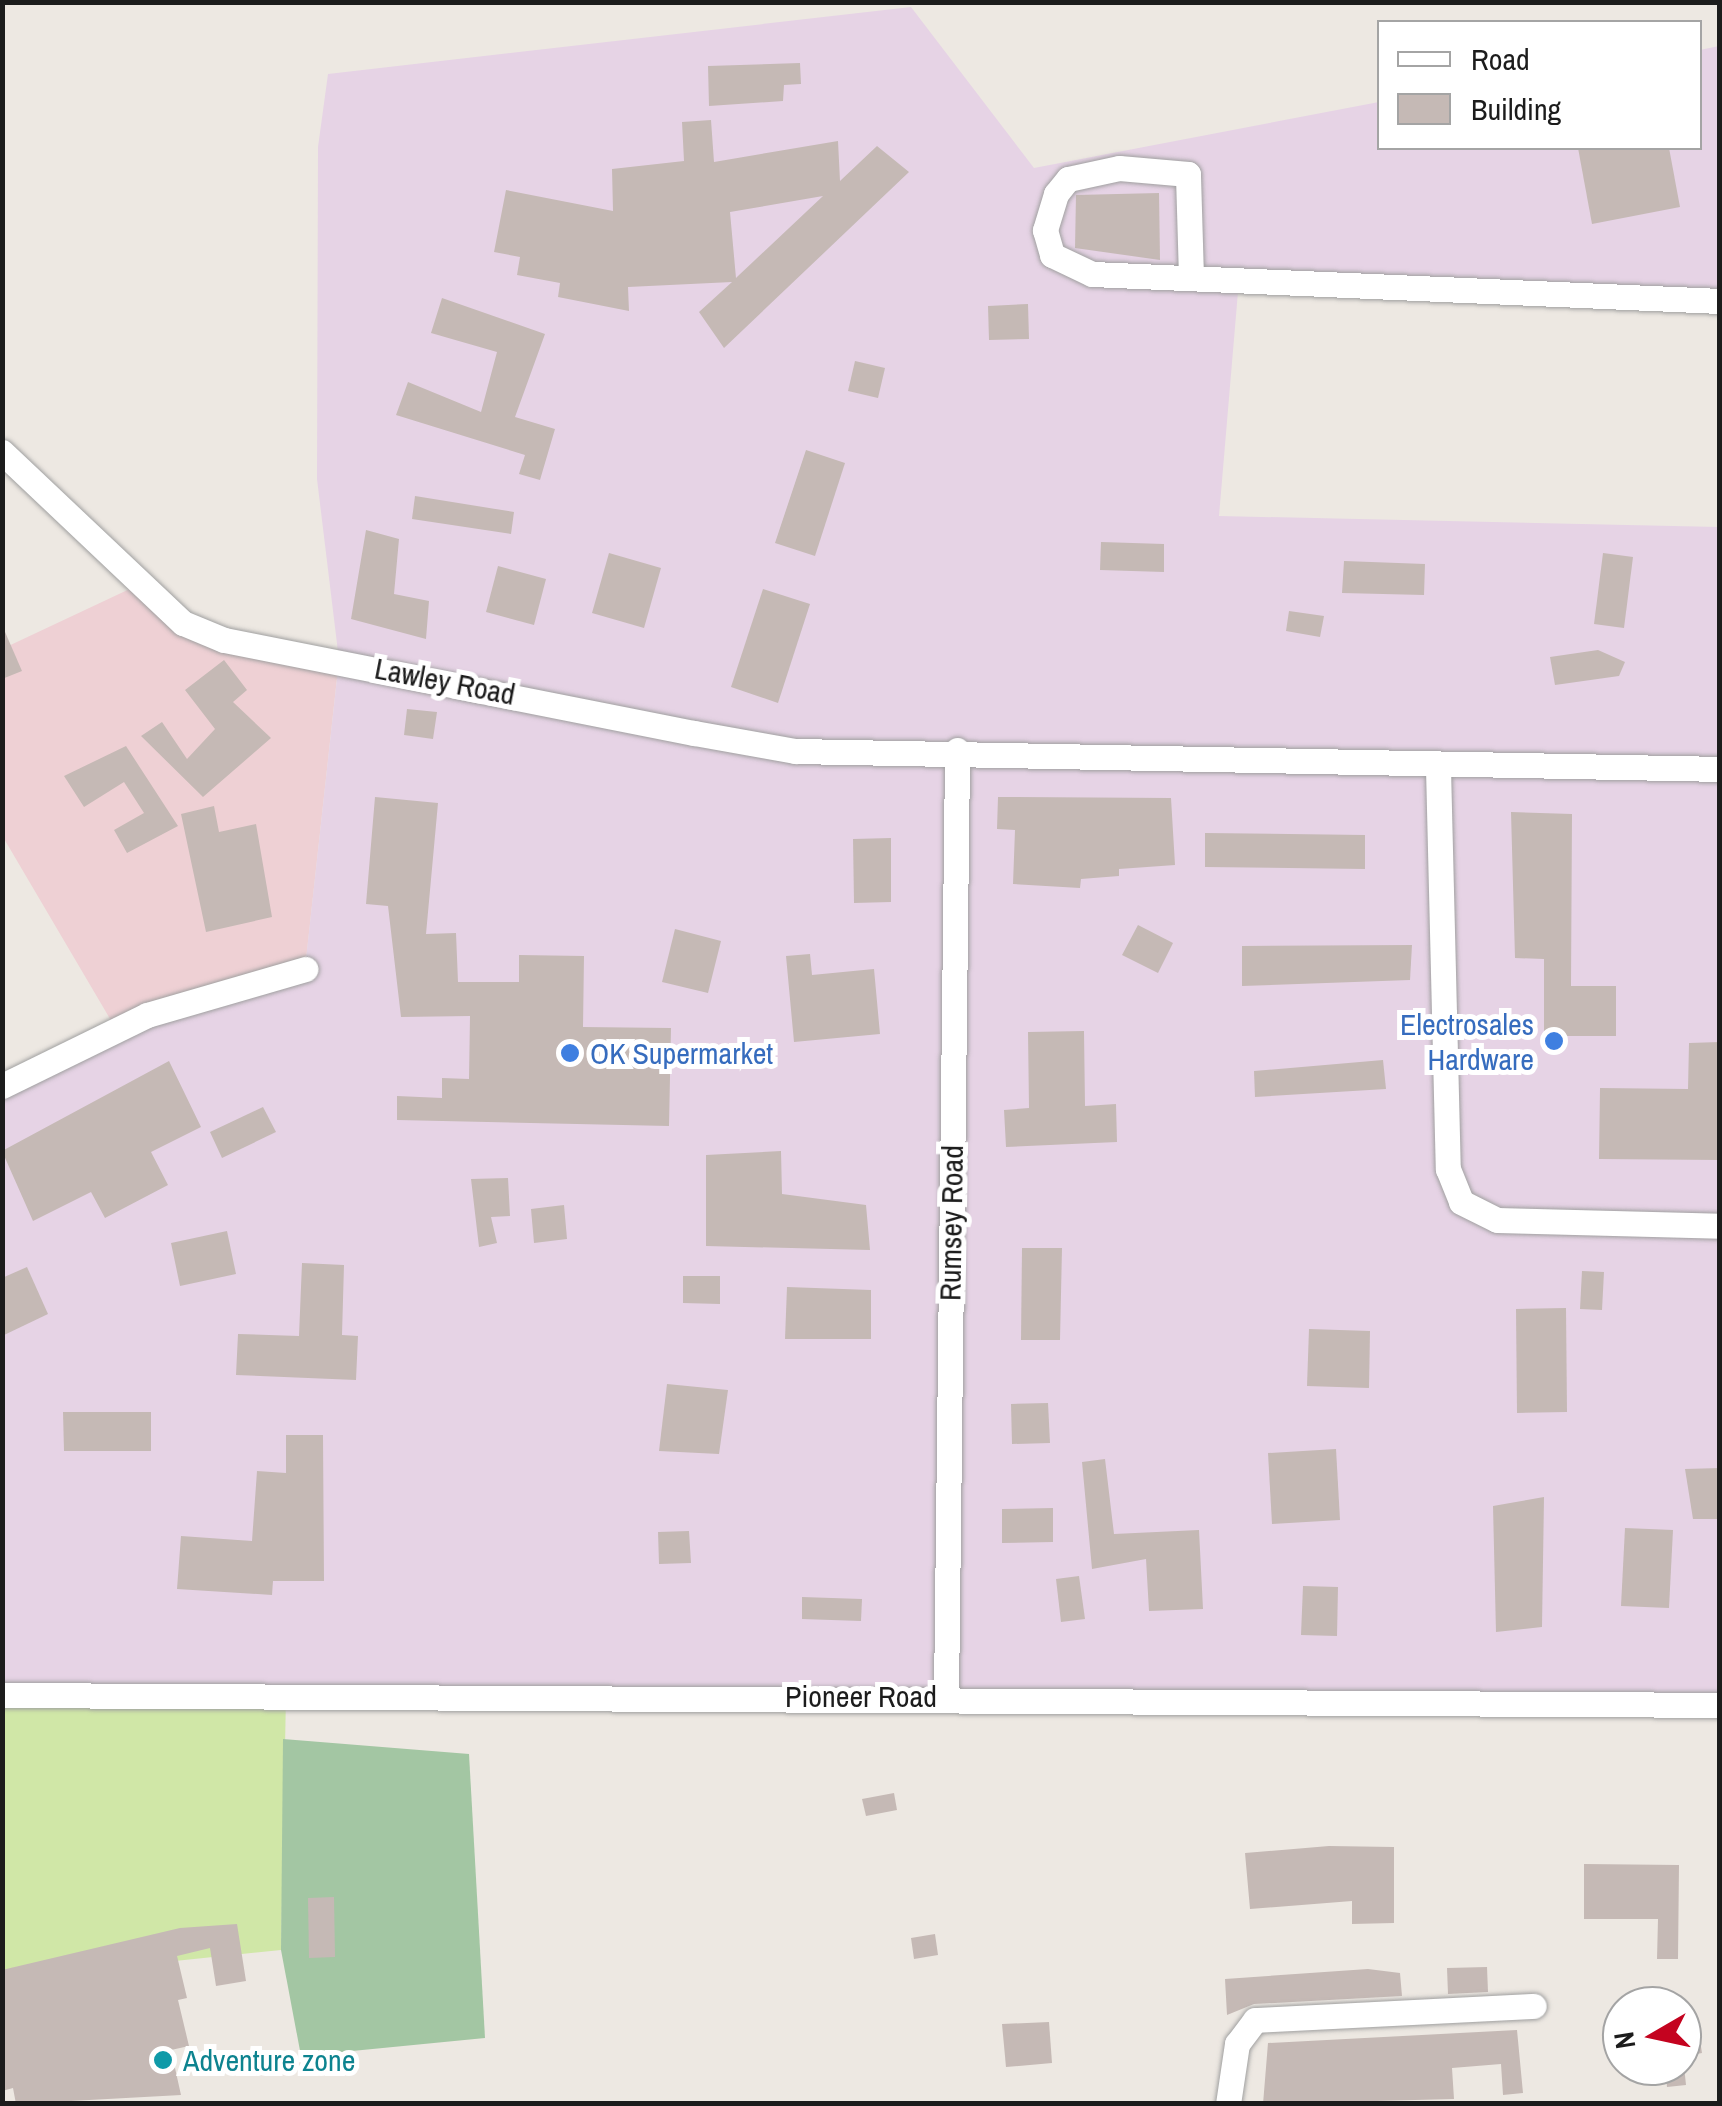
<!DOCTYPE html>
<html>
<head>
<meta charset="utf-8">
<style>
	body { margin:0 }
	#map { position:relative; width:1722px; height:2106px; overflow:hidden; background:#ede8e2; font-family:"Archivo Narrow",sans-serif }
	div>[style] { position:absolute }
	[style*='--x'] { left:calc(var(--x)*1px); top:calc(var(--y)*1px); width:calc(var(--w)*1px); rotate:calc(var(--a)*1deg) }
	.commercial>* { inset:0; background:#eed0d4 }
	.industrial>* { inset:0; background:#e6d3e5 }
	.grass>* { inset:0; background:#d0e7a7 }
	.cemetery>* { inset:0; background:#a3c6a3 }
	.building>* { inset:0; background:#c5b9b5 }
	.roads { filter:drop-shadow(0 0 2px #a0a0a0) drop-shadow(0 0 2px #a0a0a0) }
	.street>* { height:25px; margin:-12.5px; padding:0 12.5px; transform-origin:12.5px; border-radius:12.5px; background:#fff }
	.dots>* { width:28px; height:28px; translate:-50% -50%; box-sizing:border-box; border:5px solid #fff; border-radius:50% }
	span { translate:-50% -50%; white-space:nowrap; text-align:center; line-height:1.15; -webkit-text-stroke:10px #fff; paint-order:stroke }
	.street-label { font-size:30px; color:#1c1c1c }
	.shop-label { font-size:30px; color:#366cbe }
	.right { translate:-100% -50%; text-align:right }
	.left { translate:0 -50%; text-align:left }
	.culture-label { font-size:30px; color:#0d838f }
	.frame { position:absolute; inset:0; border:5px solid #1c1c1c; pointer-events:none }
	.legend { position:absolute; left:1377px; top:20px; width:325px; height:130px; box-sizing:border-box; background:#fff; border:2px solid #a4a4a4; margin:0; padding:12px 18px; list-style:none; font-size:30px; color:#1c1c1c }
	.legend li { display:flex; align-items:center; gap:20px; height:50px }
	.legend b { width:50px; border:2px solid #a4a4a4 }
	.north { position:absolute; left:1602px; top:1986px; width:100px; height:100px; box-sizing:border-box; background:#fff; border:2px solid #a4a4a4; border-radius:50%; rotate:261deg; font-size:28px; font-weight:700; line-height:40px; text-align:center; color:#1c1c1c }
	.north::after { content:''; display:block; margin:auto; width:35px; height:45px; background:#c4031f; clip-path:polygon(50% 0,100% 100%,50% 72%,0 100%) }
</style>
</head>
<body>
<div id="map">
	<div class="commercial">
		<i style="clip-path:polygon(136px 586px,183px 623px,339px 660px,305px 969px,116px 1029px,3px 837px,2px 649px)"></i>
	</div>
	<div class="industrial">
		<i style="clip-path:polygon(911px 7px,1034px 168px,1379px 102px,1380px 148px,1700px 148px,1700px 50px,1719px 46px,1719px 301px,1239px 280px,1219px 516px,1719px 527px,1719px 1705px,3px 1695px,3px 1086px,64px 1053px,305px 968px,339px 660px,317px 479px,318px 147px,328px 74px)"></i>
	</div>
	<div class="grass">
		<i style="clip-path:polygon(2px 1695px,286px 1696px,281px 1950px,3px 1979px)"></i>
	</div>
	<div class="cemetery">
		<i style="clip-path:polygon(283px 1739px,469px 1754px,485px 2038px,301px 2056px,281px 1950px)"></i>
	</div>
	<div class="building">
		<i style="clip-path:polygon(800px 63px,801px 84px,784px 85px,783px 101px,709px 106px,708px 66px)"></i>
		<i style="clip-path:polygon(evenodd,711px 120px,714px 162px,838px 141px,840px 181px,877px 146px,909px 172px,724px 348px,699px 312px,732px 282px,628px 287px,629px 311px,558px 297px,560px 283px,517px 275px,520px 257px,494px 252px,506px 190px,613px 211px,612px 169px,684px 161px,682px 122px,711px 120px,823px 196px,738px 276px,736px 278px,730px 212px,823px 196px)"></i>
		<i style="clip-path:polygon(1578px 148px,1669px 148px,1680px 207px,1592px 224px)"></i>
		<i style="clip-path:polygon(1159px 193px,1160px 260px,1075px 248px,1076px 195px)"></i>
		<i style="clip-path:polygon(442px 298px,545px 334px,515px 417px,555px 429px,540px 480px,519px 474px,525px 455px,396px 415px,408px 382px,481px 412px,497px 352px,431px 333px)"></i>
		<i style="clip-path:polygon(1028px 304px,1029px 339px,989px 340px,988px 306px)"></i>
		<i style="clip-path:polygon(855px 361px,885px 368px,878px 398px,848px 391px)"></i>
		<i style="clip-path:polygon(806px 450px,845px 463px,815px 556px,775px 543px)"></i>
		<i style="clip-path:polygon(415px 496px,514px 512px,511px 534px,412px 519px)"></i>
		<i style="clip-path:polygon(366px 530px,399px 539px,394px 594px,429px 601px,426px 639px,351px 619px)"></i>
		<i style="clip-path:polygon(1101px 542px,1164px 544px,1164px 572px,1100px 570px)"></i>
		<i style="clip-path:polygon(609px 553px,661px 568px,644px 628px,592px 613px)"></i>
		<i style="clip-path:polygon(1603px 553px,1633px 557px,1624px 628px,1594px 624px)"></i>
		<i style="clip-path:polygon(1344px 561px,1425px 564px,1424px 595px,1342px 593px)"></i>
		<i style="clip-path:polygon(498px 566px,546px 579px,534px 625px,486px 612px)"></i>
		<i style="clip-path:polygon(763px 589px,810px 604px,778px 703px,731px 687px)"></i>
		<i style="clip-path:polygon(1289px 611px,1324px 616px,1320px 637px,1286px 631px)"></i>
		<i style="clip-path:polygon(2px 625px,22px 671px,2px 679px)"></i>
		<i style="clip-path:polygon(1598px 650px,1625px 662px,1619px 676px,1555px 685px,1550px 657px)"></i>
		<i style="clip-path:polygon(224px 660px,247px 690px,233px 702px,271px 738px,203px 797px,141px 736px,162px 722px,187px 759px,215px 729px,185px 690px)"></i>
		<i style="clip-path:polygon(407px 709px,437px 712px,433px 739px,404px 735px)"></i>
		<i style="clip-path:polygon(126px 746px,178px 826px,127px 853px,114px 830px,144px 813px,124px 782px,84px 807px,64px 776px)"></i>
		<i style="clip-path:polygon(375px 797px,438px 803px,426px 934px,456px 933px,458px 982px,519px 982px,519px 955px,584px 956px,583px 1027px,671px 1028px,669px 1126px,397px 1120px,397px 1096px,442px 1098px,442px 1078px,469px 1079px,470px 1016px,401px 1017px,388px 906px,366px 904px)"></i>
		<i style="clip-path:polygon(998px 797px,1171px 798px,1175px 865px,1119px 869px,1119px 876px,1081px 879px,1080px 888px,1013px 884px,1015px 830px,997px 829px)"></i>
		<i style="clip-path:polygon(214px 806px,219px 832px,256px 824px,272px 917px,206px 932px,181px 814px)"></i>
		<i style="clip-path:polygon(1511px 812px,1572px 814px,1571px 986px,1616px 986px,1616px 1036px,1544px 1036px,1544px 959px,1515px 958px)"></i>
		<i style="clip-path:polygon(1205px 833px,1365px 835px,1365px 869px,1205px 867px)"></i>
		<i style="clip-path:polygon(891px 838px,891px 902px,854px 903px,853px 839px)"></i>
		<i style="clip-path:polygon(1138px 925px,1173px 943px,1158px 973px,1122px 955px)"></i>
		<i style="clip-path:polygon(675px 929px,721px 941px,708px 993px,662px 982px)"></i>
		<i style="clip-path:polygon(1412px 945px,1410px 980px,1242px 986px,1242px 946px)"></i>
		<i style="clip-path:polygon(810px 954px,812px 975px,874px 969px,880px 1034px,794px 1042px,786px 956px)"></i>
		<i style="clip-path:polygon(1084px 1031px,1085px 1106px,1116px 1104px,1117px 1142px,1006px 1147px,1004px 1110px,1029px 1108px,1028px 1032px)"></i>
		<i style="clip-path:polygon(1720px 1042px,1720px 1160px,1599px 1159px,1600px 1088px,1688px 1089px,1689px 1043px)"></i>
		<i style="clip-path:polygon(1383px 1060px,1386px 1089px,1255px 1097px,1254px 1071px)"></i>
		<i style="clip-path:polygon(169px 1061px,201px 1127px,151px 1152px,168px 1185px,105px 1218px,91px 1192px,33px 1221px,2px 1151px)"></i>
		<i style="clip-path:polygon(263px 1107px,276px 1132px,222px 1158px,210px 1132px)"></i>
		<i style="clip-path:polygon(781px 1151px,782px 1194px,866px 1205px,870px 1250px,706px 1246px,706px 1155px)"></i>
		<i style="clip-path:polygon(508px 1178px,510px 1216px,491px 1217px,497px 1243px,479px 1247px,471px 1179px)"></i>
		<i style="clip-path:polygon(564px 1205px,567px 1239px,534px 1243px,531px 1209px)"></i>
		<i style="clip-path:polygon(227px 1231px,236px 1274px,180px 1286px,171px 1243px)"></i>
		<i style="clip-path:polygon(1022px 1248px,1062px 1248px,1060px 1340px,1021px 1340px)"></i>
		<i style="clip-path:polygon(302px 1263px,344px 1265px,342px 1335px,358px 1336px,356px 1380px,236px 1375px,238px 1334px,299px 1336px)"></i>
		<i style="clip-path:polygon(27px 1267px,48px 1314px,2px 1336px,2px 1278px)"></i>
		<i style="clip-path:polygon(1582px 1271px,1604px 1272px,1602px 1310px,1580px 1309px)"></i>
		<i style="clip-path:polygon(683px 1276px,720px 1276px,720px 1304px,683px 1303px)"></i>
		<i style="clip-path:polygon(787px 1287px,871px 1290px,871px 1339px,785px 1339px)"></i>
		<i style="clip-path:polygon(1566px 1308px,1567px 1412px,1517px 1413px,1516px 1309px)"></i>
		<i style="clip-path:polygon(1309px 1329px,1370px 1331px,1369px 1388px,1307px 1386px)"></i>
		<i style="clip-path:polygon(667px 1384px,728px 1390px,719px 1454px,659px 1451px)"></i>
		<i style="clip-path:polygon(1048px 1403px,1050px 1443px,1012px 1444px,1011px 1404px)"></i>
		<i style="clip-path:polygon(63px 1412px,151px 1412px,151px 1451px,64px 1451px)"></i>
		<i style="clip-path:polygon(286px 1435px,323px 1435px,324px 1581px,273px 1581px,272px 1595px,177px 1589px,181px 1536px,252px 1541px,257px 1471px,286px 1473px)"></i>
		<i style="clip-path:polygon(1336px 1449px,1340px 1520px,1272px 1524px,1268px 1453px)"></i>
		<i style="clip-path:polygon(1105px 1459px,1114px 1534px,1199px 1530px,1203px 1609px,1149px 1611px,1146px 1559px,1092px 1569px,1082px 1462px)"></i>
		<i style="clip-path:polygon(1720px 1468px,1720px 1519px,1693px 1519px,1685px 1469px)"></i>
		<i style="clip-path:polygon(1544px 1497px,1542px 1627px,1496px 1632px,1493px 1506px)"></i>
		<i style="clip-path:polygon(1053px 1508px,1053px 1542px,1002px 1543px,1002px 1509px)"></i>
		<i style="clip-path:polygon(1625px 1528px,1673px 1530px,1669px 1608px,1621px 1606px)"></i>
		<i style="clip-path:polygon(689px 1531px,691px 1563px,659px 1564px,658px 1532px)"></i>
		<i style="clip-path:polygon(1079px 1576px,1085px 1619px,1061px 1622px,1056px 1579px)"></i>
		<i style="clip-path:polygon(1303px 1586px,1338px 1587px,1337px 1636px,1301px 1635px)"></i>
		<i style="clip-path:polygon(802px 1597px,862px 1599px,861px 1621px,802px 1619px)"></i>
		<i style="clip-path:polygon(894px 1793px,897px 1810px,866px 1816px,862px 1799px)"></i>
		<i style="clip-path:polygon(1329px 1846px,1394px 1847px,1394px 1923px,1352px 1924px,1352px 1901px,1250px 1909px,1245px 1853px)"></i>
		<i style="clip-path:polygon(1584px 1864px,1679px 1865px,1678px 1959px,1657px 1959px,1658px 1919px,1584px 1919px)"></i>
		<i style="clip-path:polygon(334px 1897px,335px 1957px,309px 1958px,308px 1898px)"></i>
		<i style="clip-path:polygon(237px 1924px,246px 1981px,216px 1986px,210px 1948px,177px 1956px,187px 1998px,178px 2000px,189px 2046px,171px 2050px,181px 2095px,16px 2104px,13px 2088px,2px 2091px,2px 1970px,180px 1928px)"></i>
		<i style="clip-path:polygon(935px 1934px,938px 1955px,914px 1959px,911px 1938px)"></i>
		<i style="clip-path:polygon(1487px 1967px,1488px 1992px,1448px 1994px,1447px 1968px)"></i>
		<i style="clip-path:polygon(1368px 1969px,1400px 1973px,1402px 1996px,1254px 2004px,1227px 2015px,1225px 1979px)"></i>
		<i style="clip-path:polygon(1049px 2022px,1052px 2063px,1006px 2067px,1002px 2024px)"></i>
		<i style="clip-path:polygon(1698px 2028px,1702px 2053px,1682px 2057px,1682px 2031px)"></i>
		<i style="clip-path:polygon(1517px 2030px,1523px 2093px,1503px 2095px,1501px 2064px,1452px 2068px,1454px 2099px,1263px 2104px,1268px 2043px)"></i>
		<i style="clip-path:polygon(1665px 2066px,1684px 2066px,1686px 2085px,1667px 2087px)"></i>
	</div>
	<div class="roads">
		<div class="street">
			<i style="--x:1191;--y:277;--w:103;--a:-91.7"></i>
			<i style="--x:1188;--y:174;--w:69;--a:-175"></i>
			<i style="--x:1119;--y:168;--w:52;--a:167.8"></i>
			<i style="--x:1068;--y:179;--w:19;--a:129"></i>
			<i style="--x:1056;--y:194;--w:38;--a:107"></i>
			<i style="--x:1045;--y:230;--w:26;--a:74"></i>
			<i style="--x:1052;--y:255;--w:44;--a:25.4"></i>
			<i style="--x:1092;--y:274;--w:629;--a:2.46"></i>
			<i style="--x:2;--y:452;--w:249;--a:43.4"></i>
			<i style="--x:183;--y:623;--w:44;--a:22.5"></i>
			<i style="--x:224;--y:640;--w:479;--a:11.2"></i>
			<i style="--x:694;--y:733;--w:103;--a:10.1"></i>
			<i style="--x:795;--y:751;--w:925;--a:1.11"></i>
			<i style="--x:1438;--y:768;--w:401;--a:88.6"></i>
			<i style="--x:1448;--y:1169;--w:35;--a:68"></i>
			<i style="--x:1461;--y:1202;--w:40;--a:26.6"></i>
			<i style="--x:1497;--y:1220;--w:223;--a:1.5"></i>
			<i style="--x:2;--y:1086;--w:161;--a:-26.1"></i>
			<i style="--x:147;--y:1015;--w:165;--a:-16.2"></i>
			<i style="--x:2;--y:1695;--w:1718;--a:0.33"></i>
			<i style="--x:946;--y:1697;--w:947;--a:-89.33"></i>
			<i style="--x:1228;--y:2104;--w:61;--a:-81.5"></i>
			<i style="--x:1237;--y:2044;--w:30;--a:-53"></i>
			<i style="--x:1255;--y:2020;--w:279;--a:-2.9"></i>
		</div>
	</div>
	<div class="dots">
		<i style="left:1554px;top:1041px;background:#3f7fe0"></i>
		<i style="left:570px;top:1053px;background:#3f7fe0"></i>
		<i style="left:163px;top:2060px;background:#0f9aa8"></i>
	</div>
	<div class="street-label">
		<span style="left:445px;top:681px;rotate:11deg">Lawley Road</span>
		<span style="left:951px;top:1223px;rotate:-89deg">Rumsey Road</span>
		<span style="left:861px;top:1696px">Pioneer Road</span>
	</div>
	<div class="shop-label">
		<span class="right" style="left:1534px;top:1041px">Electrosales<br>Hardware</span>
		<span class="left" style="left:590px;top:1053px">OK Supermarket</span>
	</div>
	<div class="culture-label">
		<span class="left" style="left:183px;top:2060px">Adventure zone</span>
	</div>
	<div class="frame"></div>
	<ul class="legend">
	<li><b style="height:12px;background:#fff"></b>Road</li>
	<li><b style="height:28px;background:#c5b9b5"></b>Building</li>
	</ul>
	<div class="north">N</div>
</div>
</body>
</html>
